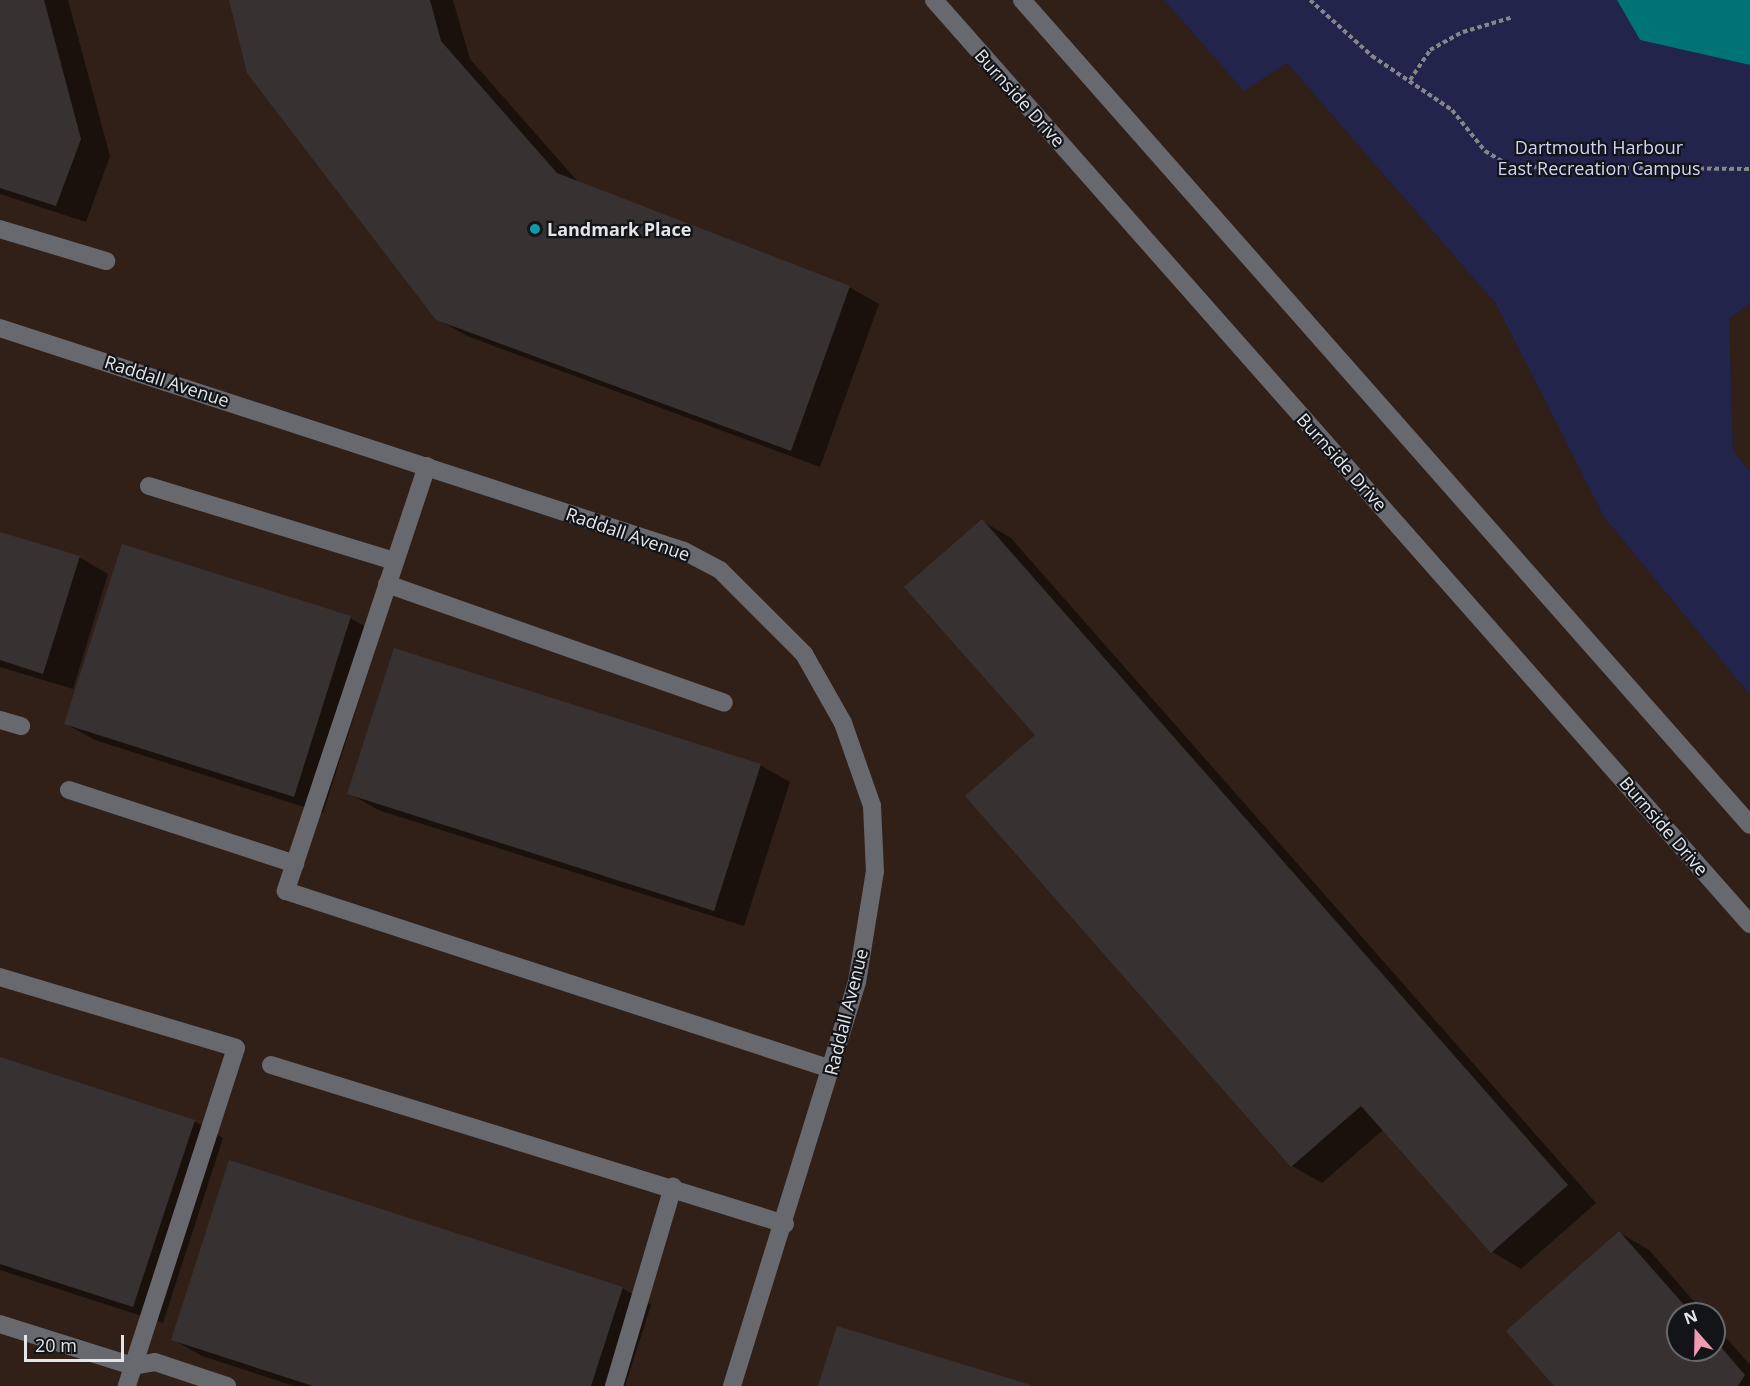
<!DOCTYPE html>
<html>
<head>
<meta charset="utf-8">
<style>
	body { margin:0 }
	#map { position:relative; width:1750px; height:1386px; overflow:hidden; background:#1c1d21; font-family:"Open Sans",sans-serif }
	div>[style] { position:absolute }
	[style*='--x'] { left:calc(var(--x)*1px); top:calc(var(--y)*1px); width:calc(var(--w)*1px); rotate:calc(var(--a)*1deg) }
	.industrial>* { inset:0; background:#312018 }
	.green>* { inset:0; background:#22244c }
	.water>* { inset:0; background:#007376 }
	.shadow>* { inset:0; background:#0007 }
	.building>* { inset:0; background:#373231 }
	.path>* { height:4px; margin-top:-2px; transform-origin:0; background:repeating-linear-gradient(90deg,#858689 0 4.5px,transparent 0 7.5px) }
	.service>* { height:18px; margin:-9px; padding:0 9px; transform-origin:9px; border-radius:9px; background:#68696e }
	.tertiary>* { height:18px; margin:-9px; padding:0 9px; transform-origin:9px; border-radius:9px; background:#68696e }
	.secondary>* { height:18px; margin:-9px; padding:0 9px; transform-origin:9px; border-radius:9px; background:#68696e }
	.dots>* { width:16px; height:16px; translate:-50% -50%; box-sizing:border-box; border:3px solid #131418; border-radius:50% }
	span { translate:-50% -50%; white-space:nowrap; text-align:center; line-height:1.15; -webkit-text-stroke:4.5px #131418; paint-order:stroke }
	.street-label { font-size:18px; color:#e4e5e8 }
	.park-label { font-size:18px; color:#d1d6f8 }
	.poi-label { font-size:18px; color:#e4e5e8; font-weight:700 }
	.left { translate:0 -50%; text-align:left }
	.north { position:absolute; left:1666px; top:1302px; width:60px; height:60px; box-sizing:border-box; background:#131418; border:2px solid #67686b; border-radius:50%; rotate:340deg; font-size:16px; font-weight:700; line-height:24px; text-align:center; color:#e4e5e8 }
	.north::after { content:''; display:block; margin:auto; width:21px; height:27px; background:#f19ab2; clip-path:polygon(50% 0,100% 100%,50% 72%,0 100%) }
	.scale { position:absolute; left:24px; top:1335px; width:100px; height:27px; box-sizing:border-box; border:3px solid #e4e5e8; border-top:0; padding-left:8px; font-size:18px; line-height:21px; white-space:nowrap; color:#e4e5e8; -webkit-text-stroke:4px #131418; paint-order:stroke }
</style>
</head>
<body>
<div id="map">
	<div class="industrial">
		<i style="clip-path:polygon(evenodd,0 0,1164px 0,1244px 90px,1287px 63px,1496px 304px,1604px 517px,1750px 695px,1750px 1386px,0 1386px,0 0,1678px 1314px,1714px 1314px,1714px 1350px,1678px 1350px,1678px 1314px)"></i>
		<i style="clip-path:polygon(1750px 303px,1750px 472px,1733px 451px,1729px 319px)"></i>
	</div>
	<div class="green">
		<i style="clip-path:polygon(1164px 0,1617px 0,1640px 40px,1750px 65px,1750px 303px,1729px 319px,1733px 451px,1750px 472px,1750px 695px,1604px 517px,1496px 304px,1287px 63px,1244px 91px)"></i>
	</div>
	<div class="water">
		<i style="clip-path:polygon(1617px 0,1750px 0,1750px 65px,1640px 40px)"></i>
	</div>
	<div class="shadow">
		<i style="clip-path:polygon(0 0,68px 0,110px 156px,86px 222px,0 194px)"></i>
		<i style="clip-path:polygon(231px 0,453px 0,470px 59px,579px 183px,849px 287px,879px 304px,820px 467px,467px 336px,437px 319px)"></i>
		<i style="clip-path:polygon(982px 521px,1011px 538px,1596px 1203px,1521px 1269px,1492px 1252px,1384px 1129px,1322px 1183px,1292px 1166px,967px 797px,1037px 736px)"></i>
		<i style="clip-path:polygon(0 533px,79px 557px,108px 574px,73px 689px,0 667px)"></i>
		<i style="clip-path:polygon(350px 618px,380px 635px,323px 813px,95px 740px,66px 724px)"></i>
		<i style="clip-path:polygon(760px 765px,790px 782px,744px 926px,378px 810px,349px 793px)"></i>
		<i style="clip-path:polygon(0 1058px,194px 1121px,223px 1138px,163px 1323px,0 1270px)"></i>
		<i style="clip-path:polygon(1620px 1233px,1649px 1250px,1705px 1314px,1678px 1314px,1678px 1350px,1714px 1350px,1714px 1324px,1750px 1365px,1750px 1386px,1556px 1386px)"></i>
		<i style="clip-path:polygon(622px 1288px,651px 1305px,625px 1386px,294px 1386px,202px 1356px,172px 1339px)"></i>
	</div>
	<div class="building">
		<i style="clip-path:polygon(0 0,44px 0,81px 139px,56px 206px,0 188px)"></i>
		<i style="clip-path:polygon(229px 0,430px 0,441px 41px,557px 173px,850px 286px,791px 451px,436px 320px,247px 73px)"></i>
		<i style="clip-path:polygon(982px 519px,1568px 1185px,1491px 1253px,1361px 1106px,1291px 1167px,965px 796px,1035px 735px,904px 587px)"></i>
		<i style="clip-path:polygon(0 532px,80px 556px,43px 674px,0 660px)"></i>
		<i style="clip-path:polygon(122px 544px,351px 616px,294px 797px,64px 724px)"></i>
		<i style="clip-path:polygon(394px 648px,761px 764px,714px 911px,347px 794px)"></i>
		<i style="clip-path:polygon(0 1057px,195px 1120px,133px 1307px,0 1264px)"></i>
		<i style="clip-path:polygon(229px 1160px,623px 1287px,591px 1386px,313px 1386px,171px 1340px)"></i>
		<i style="clip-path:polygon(1619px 1231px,1692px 1314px,1678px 1314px,1678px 1350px,1714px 1350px,1714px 1339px,1745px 1375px,1738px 1386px,1554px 1386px,1506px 1331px)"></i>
		<i style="clip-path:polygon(837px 1326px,1031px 1385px,1031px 1386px,818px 1386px)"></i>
	</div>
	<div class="path">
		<i style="--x:1310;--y:0;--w:84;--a:42.1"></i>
		<i style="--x:1372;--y:56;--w:97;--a:34"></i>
		<i style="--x:1452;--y:110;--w:53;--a:51.2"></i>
		<i style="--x:1485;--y:151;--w:31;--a:31"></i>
		<i style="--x:1512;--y:167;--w:238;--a:0.5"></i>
		<i style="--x:1410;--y:80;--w:36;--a:-56"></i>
		<i style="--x:1430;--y:50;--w:38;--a:-29"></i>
		<i style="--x:1463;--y:32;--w:52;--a:-16.7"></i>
	</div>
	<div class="service">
		<i style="--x:0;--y:229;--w:111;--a:16.8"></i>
		<i style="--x:427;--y:466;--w:448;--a:108.4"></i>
		<i style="--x:286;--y:891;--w:573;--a:18.09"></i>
		<i style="--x:149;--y:486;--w:256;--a:17"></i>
		<i style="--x:387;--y:584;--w:357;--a:19.4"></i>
		<i style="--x:0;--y:720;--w:22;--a:16"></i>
		<i style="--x:69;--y:790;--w:238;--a:18.1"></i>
		<i style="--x:0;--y:977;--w:246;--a:16.7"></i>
		<i style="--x:236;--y:1048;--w:355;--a:107.9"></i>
		<i style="--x:271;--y:1065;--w:538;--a:17.19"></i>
		<i style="--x:0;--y:1324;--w:139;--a:17.5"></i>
		<i style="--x:133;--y:1366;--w:22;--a:-10"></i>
		<i style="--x:155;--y:1362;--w:76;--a:18.4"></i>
		<i style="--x:614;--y:1386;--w:208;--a:-73.5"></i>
	</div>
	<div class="tertiary">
		<i style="--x:0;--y:328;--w:719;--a:18.06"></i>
		<i style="--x:684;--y:551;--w:41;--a:27.8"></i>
		<i style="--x:720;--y:570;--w:119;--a:45"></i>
		<i style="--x:804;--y:654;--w:79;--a:60.5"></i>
		<i style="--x:843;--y:723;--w:88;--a:70.7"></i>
		<i style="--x:872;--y:806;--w:65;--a:87.4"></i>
		<i style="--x:875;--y:871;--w:112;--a:99.2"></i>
		<i style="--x:857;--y:982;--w:423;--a:107.2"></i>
	</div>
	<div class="secondary">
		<i style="--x:934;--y:0;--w:1233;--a:48.55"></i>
		<i style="--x:1022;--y:0;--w:1100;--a:48.57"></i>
	</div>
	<div class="dots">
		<i style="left:535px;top:229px;background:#0f9aa8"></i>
	</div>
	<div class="street-label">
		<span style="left:1020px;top:98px;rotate:48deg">Burnside Drive</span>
		<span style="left:167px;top:381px;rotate:18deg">Raddall Avenue</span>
		<span style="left:1342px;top:462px;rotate:48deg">Burnside Drive</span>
		<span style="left:628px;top:534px;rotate:19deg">Raddall Avenue</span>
		<span style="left:1664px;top:826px;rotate:49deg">Burnside Drive</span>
		<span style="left:846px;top:1012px;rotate:-76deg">Raddall Avenue</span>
	</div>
	<div class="park-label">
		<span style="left:1599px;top:158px">Dartmouth Harbour<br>East Recreation Campus</span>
	</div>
	<div class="poi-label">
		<span class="left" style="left:547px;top:229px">Landmark Place</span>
	</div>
	<div class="north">N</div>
	<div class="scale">20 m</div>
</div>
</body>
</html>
